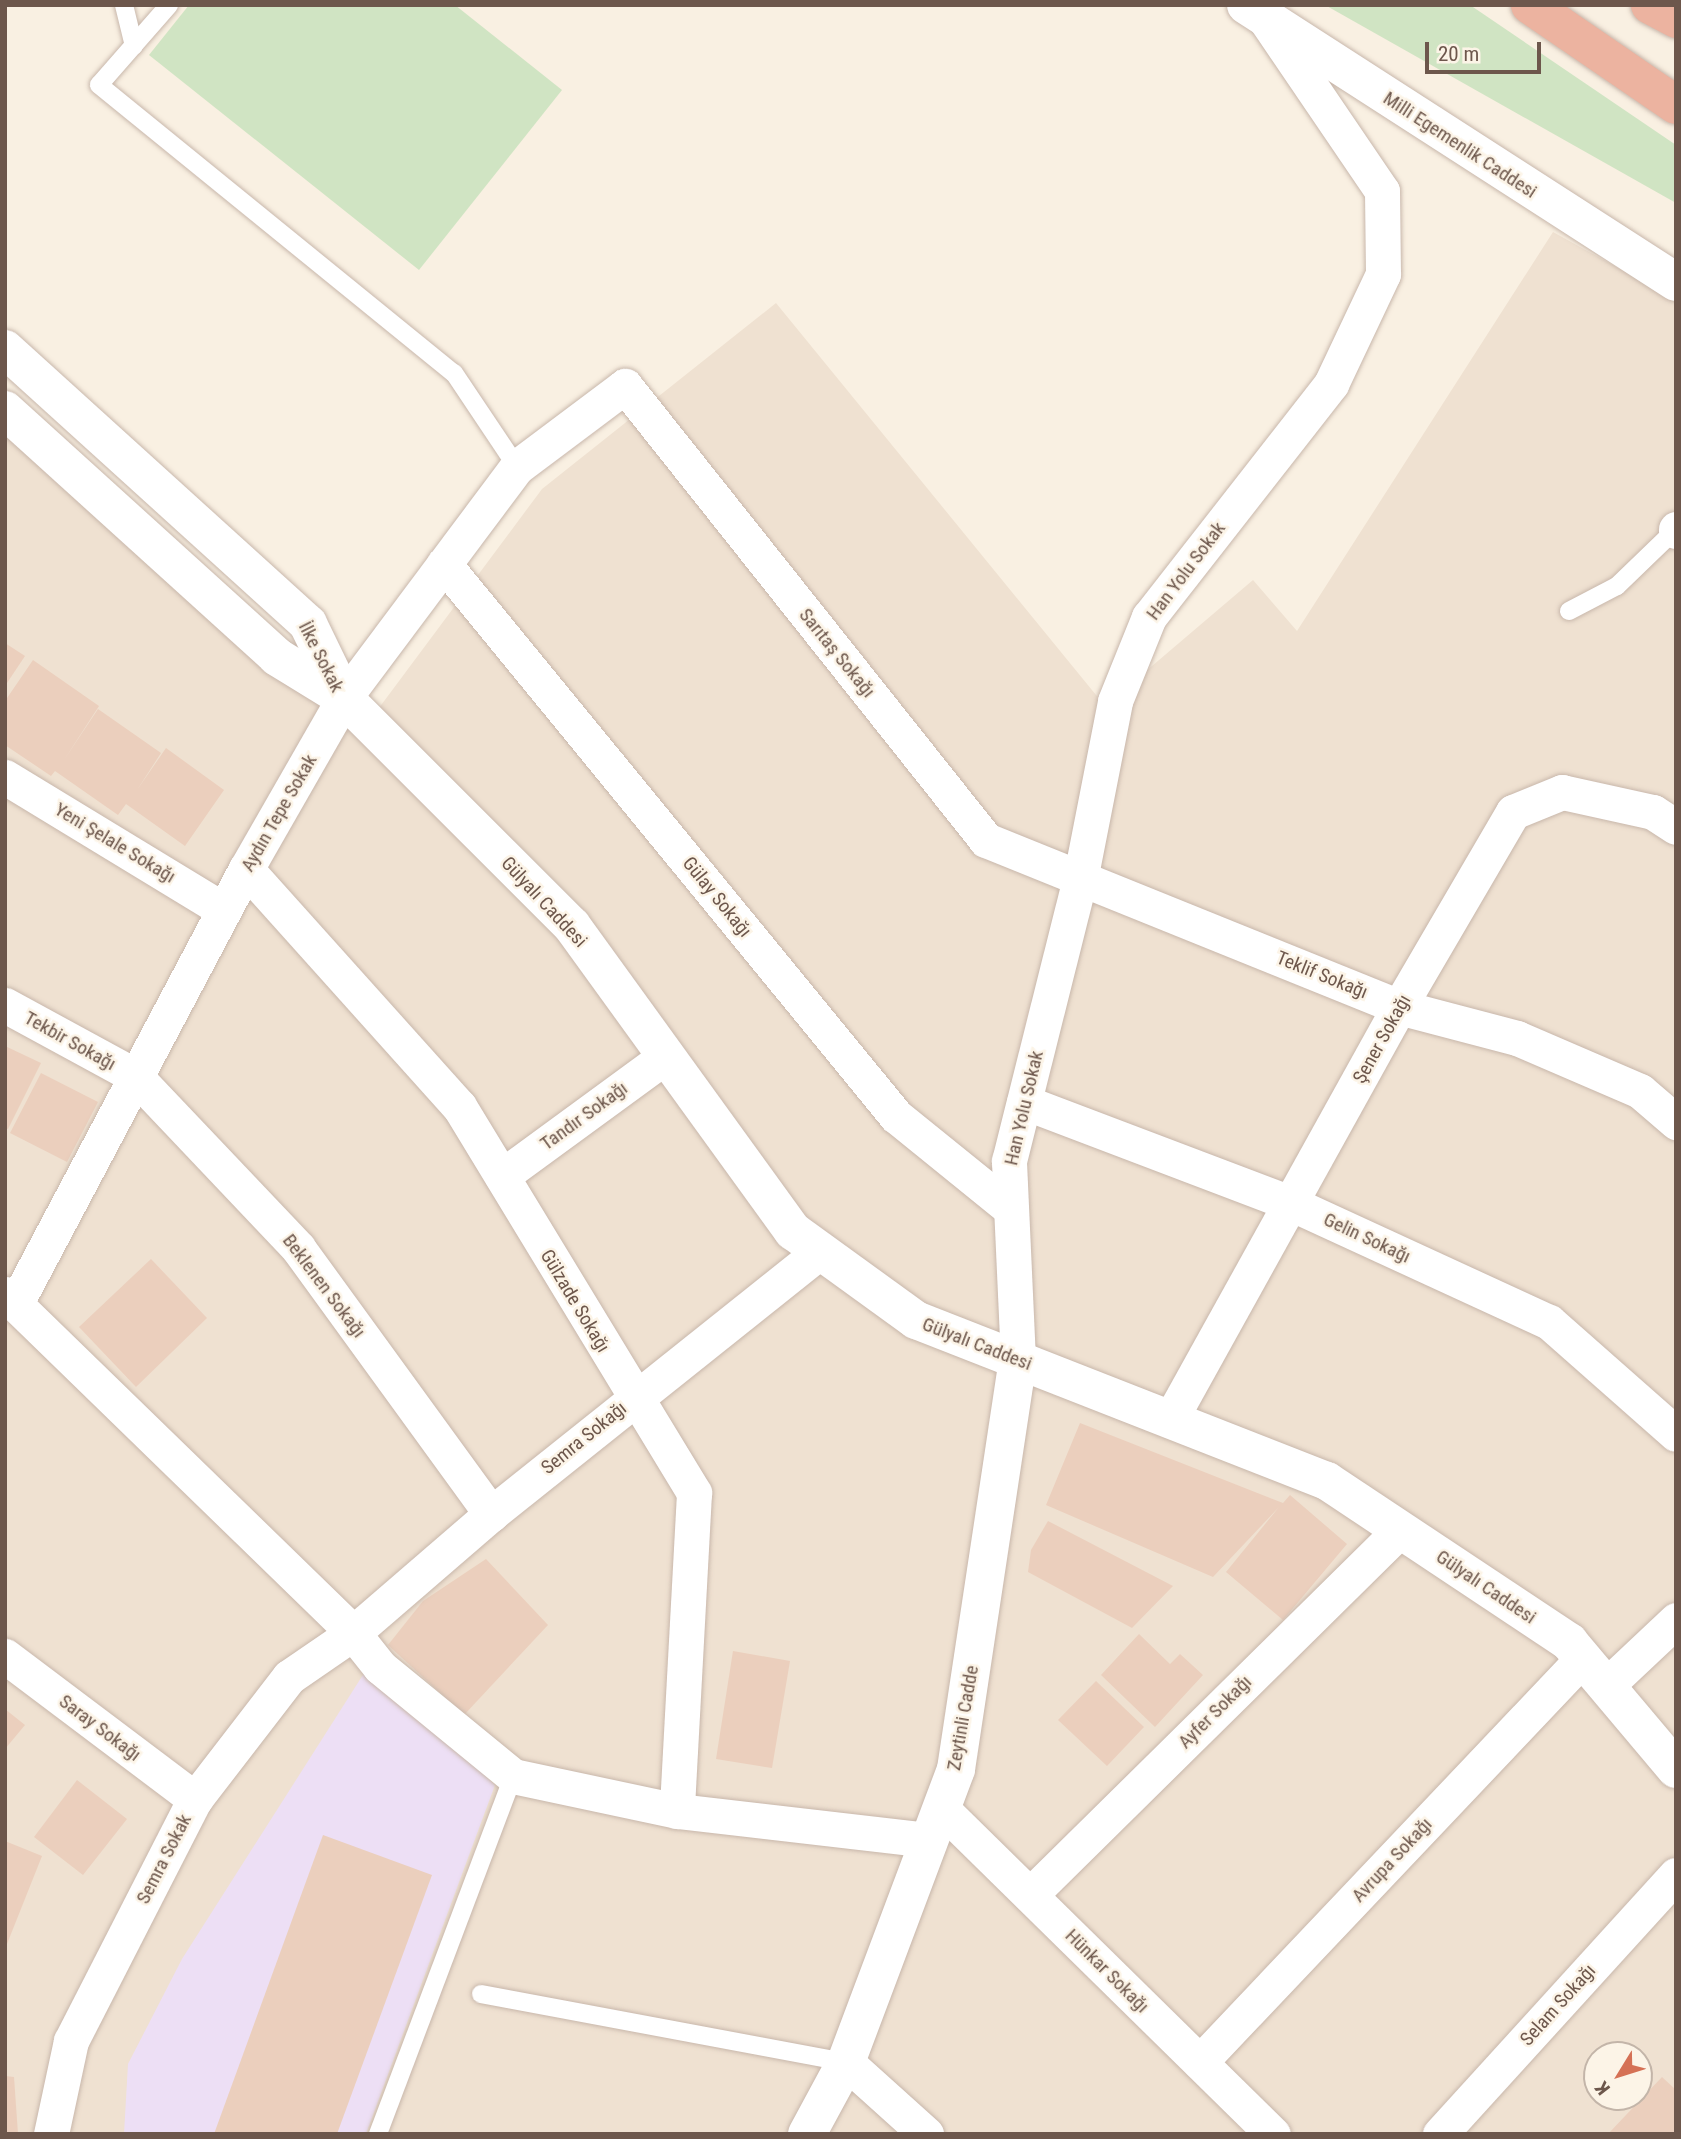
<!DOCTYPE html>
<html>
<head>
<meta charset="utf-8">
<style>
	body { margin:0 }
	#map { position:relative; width:1681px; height:2139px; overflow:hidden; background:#f9f0e2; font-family:"Roboto Condensed",sans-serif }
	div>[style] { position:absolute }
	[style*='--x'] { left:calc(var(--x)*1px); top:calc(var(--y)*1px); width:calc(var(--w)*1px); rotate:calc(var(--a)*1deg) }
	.residential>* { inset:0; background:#efe1d1 }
	.education>* { inset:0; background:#eddff5 }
	.green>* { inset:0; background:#d0e4c3 }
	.building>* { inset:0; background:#ebcfbd }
	.roads { filter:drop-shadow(0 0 2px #c8b7ab) drop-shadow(0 0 2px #c8b7ab) }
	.lane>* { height:18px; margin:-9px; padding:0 9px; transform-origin:9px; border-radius:9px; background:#fff }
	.street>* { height:35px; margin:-17.5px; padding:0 17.5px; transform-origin:17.5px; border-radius:17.5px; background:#fff }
	.secondary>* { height:38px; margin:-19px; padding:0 19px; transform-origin:19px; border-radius:19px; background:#fff }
	.highway>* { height:38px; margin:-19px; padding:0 19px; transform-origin:19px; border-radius:19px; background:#ecb3a0 }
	span { translate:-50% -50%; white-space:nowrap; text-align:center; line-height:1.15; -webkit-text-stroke:5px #fcf4e7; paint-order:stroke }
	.street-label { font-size:19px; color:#6d574c }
	.frame { position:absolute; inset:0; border:7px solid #6d574c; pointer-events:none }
	.north { position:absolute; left:1583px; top:2041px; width:70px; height:70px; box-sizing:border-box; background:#fcf4e7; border:2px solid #c3b5a9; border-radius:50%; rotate:232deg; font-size:19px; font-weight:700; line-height:28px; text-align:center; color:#6d574c }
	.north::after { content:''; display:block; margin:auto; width:24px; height:32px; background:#d57155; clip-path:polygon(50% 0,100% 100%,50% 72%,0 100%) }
	.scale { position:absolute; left:1425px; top:42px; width:116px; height:32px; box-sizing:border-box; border:4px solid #6d574c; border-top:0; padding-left:9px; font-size:21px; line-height:24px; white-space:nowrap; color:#6d574c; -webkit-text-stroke:5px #fcf4e7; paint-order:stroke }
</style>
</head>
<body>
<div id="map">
	<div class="residential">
		<i style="clip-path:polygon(evenodd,1553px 232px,1676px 300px,1676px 2134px,5px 2134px,5px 401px,370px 720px,542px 489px,776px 303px,1105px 706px,1253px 580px,1297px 631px,1553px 232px,1597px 2055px,1639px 2055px,1639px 2097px,1597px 2097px,1597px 2055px)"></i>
	</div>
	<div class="education">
		<i style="clip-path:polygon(368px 1667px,495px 1785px,366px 2134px,124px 2134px,128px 2064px,182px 1959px)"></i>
	</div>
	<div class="green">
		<i style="clip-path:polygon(189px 5px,455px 5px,562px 90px,419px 270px,149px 55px)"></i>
		<i style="clip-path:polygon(1325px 5px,1470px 5px,1676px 145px,1676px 203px)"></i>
	</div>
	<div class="building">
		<i style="clip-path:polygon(5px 643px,25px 656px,5px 686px)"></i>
		<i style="clip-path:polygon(33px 660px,99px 706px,64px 760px,98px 709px,161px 753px,137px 790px,166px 748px,224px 790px,185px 846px,126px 804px,118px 815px,55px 771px,51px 776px,5px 745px,5px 701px)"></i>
		<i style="clip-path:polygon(5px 1046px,41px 1063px,8px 1129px,5px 1128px)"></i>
		<i style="clip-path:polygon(41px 1073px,98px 1102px,67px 1162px,10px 1133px)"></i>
		<i style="clip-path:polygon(151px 1259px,207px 1318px,136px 1387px,79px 1327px)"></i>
		<i style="clip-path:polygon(1080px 1423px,1283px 1503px,1290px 1495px,1347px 1544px,1283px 1620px,1226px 1572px,1279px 1507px,1213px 1577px,1046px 1505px)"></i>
		<i style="clip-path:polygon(1048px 1521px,1173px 1586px,1132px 1628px,1028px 1572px,1031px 1550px)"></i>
		<i style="clip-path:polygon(486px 1559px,548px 1625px,464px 1715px,388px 1645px,423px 1601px)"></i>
		<i style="clip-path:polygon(1139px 1634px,1170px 1664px,1180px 1654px,1203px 1675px,1155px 1727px,1101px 1675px)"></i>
		<i style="clip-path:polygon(733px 1651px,790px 1661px,772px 1768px,716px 1759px)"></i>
		<i style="clip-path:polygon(1096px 1681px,1144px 1727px,1107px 1766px,1058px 1720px)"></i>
		<i style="clip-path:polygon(5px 1709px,25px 1725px,5px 1749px)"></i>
		<i style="clip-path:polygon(77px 1780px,127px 1819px,83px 1875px,34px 1837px)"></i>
		<i style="clip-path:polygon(323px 1835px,432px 1875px,337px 2134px,214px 2134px)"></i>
		<i style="clip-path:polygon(5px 1841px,42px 1856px,5px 1949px)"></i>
		<i style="clip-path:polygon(5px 2076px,14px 2077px,18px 2134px,5px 2134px)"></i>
		<i style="clip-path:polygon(1662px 2077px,1676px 2090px,1676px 2134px,1608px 2134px)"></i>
	</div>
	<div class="roads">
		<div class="lane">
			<i style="--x:124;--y:5;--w:42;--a:76.3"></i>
			<i style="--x:169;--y:5;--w:106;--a:131.2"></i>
			<i style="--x:99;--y:85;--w:457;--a:39.1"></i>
			<i style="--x:454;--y:373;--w:113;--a:56.2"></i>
			<i style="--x:1569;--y:611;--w:54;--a:-27.5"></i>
			<i style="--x:1617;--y:586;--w:81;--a:-44"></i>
			<i style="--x:481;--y:1994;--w:371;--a:10.6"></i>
			<i style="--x:378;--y:2134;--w:383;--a:-69.3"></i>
		</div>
		<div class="street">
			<i style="--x:1676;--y:529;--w:2;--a:90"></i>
			<i style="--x:444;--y:564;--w:713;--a:50.69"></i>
			<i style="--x:896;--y:1116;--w:148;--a:39"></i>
			<i style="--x:5;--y:777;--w:256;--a:31.3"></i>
			<i style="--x:246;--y:869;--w:319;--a:48.1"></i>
			<i style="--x:459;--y:1106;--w:453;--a:58.7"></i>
			<i style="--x:694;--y:1493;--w:318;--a:93.1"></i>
			<i style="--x:5;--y:1005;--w:148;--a:28.6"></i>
			<i style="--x:135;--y:1076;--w:237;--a:46.5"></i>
			<i style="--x:298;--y:1248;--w:329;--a:54"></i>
			<i style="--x:1024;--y:1102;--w:285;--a:20.8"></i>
			<i style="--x:1290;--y:1203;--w:285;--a:24.7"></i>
			<i style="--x:1549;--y:1322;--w:169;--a:41.4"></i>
			<i style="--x:502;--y:1176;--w:203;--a:-36.2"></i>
			<i style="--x:5;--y:1294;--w:486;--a:44.2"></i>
			<i style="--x:353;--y:1633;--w:43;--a:51.5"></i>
			<i style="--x:380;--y:1667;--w:172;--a:39.3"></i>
			<i style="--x:513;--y:1776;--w:168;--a:12"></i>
			<i style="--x:677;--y:1811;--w:254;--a:6.6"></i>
			<i style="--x:16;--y:1303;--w:491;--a:-62.1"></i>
			<i style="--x:246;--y:869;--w:197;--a:-60.2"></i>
			<i style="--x:344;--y:698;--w:289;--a:-53.2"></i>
			<i style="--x:517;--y:467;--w:135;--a:-36.9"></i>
			<i style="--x:625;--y:386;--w:580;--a:51.51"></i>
			<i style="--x:986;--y:840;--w:445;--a:22"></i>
			<i style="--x:1399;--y:1007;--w:122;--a:14.7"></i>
			<i style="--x:1517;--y:1038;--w:134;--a:23.3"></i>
			<i style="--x:1640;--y:1091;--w:48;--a:40.7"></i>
			<i style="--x:1018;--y:1360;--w:199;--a:-92.6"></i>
			<i style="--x:1009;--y:1161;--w:295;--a:-75.9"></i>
			<i style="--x:1081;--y:875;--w:177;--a:-78.9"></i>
			<i style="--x:1115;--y:701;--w:91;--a:-68"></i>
			<i style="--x:1149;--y:617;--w:296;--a:-52"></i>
			<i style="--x:1331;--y:384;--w:122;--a:-64.7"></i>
			<i style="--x:1383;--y:274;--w:83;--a:-90.7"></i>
			<i style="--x:1382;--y:191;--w:212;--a:-124.2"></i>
			<i style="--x:1170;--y:1420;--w:472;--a:-61"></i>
			<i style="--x:1399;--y:1007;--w:226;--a:-59.7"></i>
			<i style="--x:1513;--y:812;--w:53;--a:-22.2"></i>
			<i style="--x:1562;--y:792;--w:93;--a:12.4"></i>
			<i style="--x:1653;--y:812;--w:27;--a:33"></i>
			<i style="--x:5;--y:1656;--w:238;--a:37"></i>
			<i style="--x:1606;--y:1686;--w:96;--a:-43.3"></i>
			<i style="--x:941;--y:1808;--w:465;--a:44.5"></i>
			<i style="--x:1030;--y:1895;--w:520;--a:-44.61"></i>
			<i style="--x:846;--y:2062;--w:108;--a:42"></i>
			<i style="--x:1200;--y:2062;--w:557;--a:-46.53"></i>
			<i style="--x:51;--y:2134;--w:95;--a:-77.9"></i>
			<i style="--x:71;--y:2041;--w:272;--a:-62.9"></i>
			<i style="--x:195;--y:1799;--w:154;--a:-52.4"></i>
			<i style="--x:289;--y:1677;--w:78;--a:-34.5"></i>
			<i style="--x:353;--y:1633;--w:182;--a:-40.8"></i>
			<i style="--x:491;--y:1514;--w:422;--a:-38.6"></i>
			<i style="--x:1440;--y:2134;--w:350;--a:-47.7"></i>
		</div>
		<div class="secondary">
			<i style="--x:1246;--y:5;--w:511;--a:32.79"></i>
			<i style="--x:5;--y:349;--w:409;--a:42.2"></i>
			<i style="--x:308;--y:624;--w:82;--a:64.1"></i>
			<i style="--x:5;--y:410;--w:367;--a:42.2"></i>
			<i style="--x:277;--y:657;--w:79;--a:31.5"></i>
			<i style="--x:344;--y:698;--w:322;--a:45"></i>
			<i style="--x:572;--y:926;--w:377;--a:54.1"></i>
			<i style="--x:793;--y:1231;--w:152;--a:35.9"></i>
			<i style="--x:916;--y:1320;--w:441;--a:21.4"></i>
			<i style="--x:1327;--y:1481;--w:291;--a:33.6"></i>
			<i style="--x:1569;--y:1642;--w:166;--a:49.9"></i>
			<i style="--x:807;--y:2134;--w:82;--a:-61.6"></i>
			<i style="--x:846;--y:2062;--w:313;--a:-69.4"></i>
			<i style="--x:956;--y:1769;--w:414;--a:-81.4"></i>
		</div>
		<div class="highway">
			<i style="--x:1530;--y:5;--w:177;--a:34.4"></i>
			<i style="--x:1650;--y:5;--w:30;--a:28"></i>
		</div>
	</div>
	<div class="street-label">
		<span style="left:1460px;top:145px;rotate:33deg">Milli Egemenlik Caddesi</span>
		<span style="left:1186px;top:571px;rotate:-53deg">Han Yolu Sokak</span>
		<span style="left:837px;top:653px;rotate:51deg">Sarıtaş Sokağı</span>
		<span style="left:321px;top:657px;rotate:63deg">İlke Sokak</span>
		<span style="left:279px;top:813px;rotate:-60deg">Aydın Tepe Sokak</span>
		<span style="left:115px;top:843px;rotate:31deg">Yeni Şelale Sokağı</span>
		<span style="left:717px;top:897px;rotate:51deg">Gülay Sokağı</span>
		<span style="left:544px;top:902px;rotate:47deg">Gülyalı Caddesi</span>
		<span style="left:1322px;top:975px;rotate:22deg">Teklif Sokağı</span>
		<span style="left:1382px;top:1039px;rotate:-61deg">Şener Sokağı</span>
		<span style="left:70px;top:1041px;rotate:29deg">Tekbir Sokağı</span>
		<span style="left:1024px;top:1108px;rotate:-77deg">Han Yolu Sokak</span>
		<span style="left:584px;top:1116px;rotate:-36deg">Tandır Sokağı</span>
		<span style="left:1367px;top:1238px;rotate:25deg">Gelin Sokağı</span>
		<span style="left:324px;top:1286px;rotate:53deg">Beklenen Sokağı</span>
		<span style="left:575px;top:1301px;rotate:59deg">Gülzade Sokağı</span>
		<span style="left:977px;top:1344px;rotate:21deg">Gülyalı Caddesi</span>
		<span style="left:584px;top:1438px;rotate:-39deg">Semra Sokağı</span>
		<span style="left:1486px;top:1587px;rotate:34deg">Gülyalı Caddesi</span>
		<span style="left:1215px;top:1712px;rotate:-45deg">Ayfer Sokağı</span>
		<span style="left:963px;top:1718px;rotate:-80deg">Zeytinli Cadde</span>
		<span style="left:100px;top:1728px;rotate:37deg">Saray Sokağı</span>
		<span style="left:164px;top:1859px;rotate:-63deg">Semra Sokak</span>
		<span style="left:1392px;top:1860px;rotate:-47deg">Avrupa Sokağı</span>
		<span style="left:1107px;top:1971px;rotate:45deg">Hünkar Sokağı</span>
		<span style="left:1558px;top:2005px;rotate:-48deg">Selam Sokağı</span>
	</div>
	<div class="frame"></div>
	<div class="north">K</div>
	<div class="scale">20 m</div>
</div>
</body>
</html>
